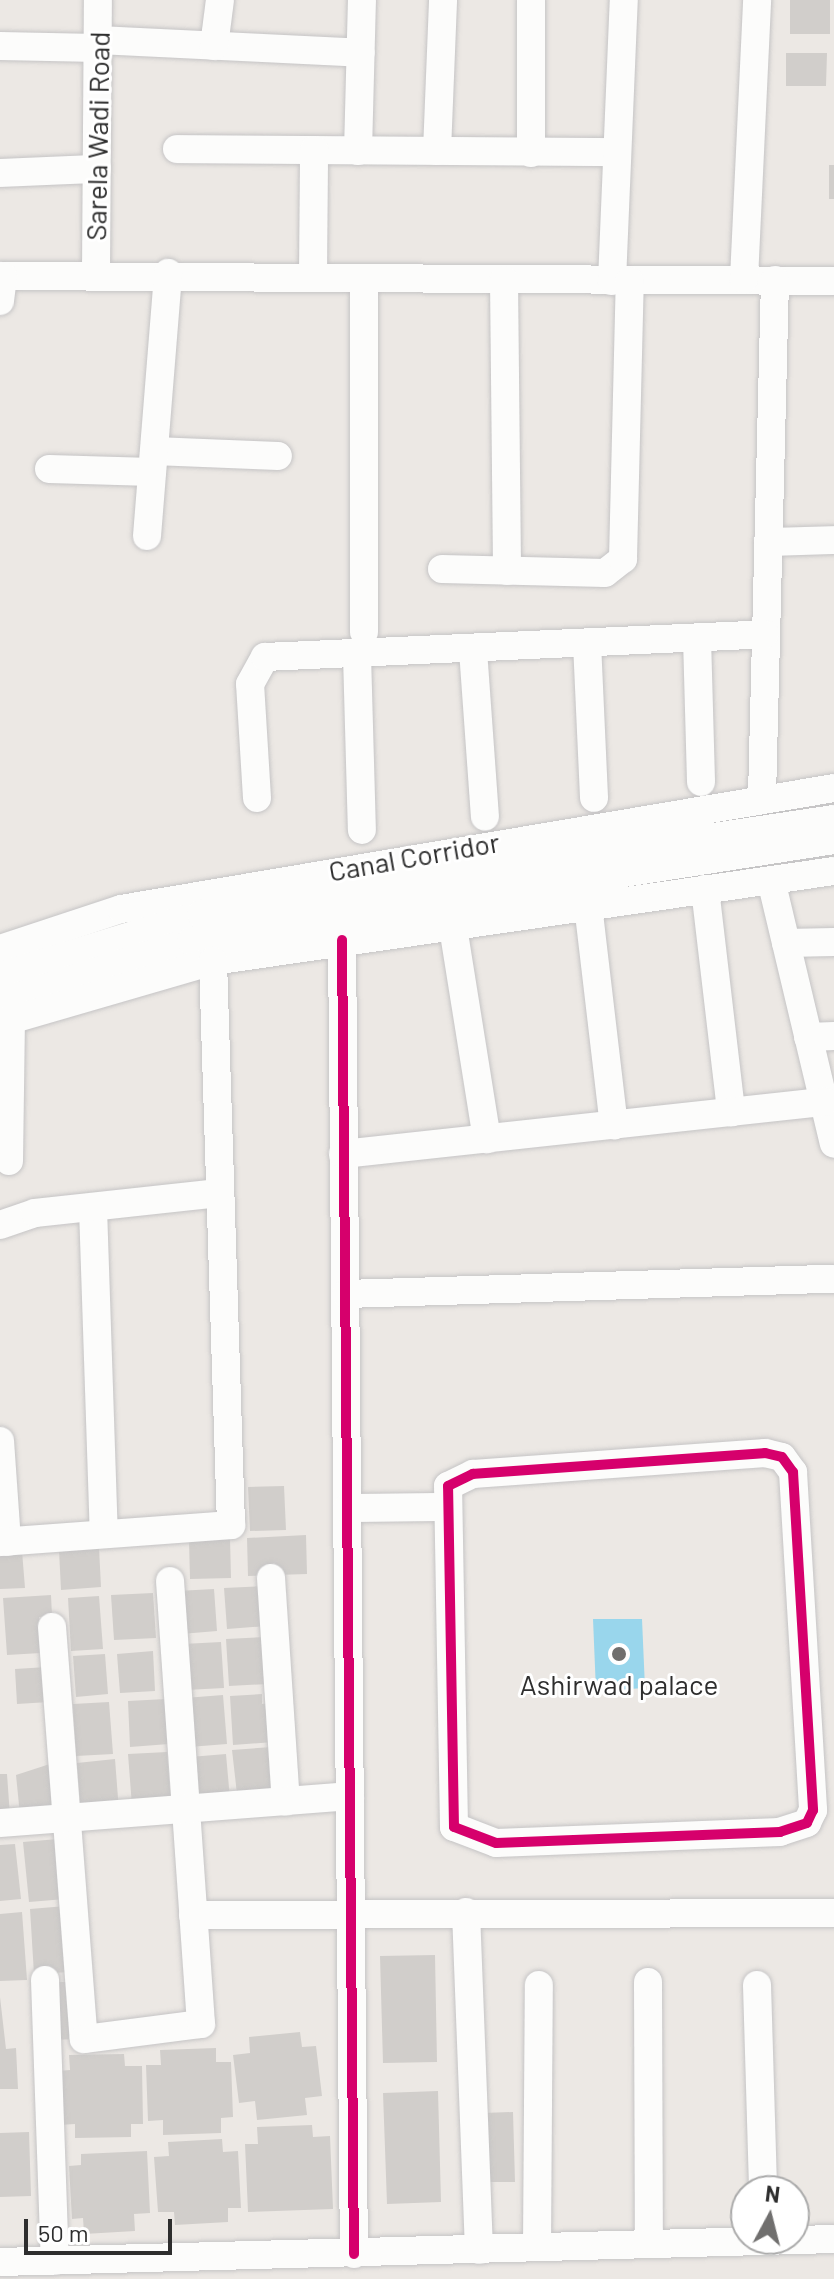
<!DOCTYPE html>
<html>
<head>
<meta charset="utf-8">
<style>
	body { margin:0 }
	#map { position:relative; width:834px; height:2279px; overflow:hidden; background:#ece8e4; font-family:Barlow,sans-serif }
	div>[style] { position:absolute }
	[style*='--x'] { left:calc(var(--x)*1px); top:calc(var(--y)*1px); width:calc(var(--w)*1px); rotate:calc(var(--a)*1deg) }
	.water>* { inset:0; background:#99d6ec }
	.building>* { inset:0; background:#d1cecb }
	.roads { filter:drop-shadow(0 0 2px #c5c4c5) drop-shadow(0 0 2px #c5c4c5) }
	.minor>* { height:28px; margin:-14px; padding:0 14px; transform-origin:14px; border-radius:14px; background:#fcfcfb }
	.cycleway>* { height:10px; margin:-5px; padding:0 5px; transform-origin:5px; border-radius:5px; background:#d6006c }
	.dots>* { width:22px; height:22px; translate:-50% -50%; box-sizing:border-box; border:4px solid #fff; border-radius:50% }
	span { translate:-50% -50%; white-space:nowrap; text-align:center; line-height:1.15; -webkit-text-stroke:6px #fff; paint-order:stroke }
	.street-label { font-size:28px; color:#2e2e2e }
	.poi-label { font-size:28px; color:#2e2e2e }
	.north { position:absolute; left:730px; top:2175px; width:80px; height:80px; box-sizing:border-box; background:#fff; border:2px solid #ababab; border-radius:50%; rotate:7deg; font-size:22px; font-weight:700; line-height:32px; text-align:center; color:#2e2e2e }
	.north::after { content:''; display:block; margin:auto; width:28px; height:36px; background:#706f6e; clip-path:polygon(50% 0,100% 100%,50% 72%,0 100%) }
	.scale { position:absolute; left:24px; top:2219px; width:148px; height:36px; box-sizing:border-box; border:4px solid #2e2e2e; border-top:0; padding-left:10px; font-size:24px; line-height:28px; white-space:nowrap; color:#2e2e2e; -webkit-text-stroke:6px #fff; paint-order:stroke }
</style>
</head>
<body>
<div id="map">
	<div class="water">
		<i style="clip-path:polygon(593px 1619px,642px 1619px,645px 1688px,596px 1691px)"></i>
	</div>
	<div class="building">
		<i style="clip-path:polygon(790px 0,830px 0,830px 34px,790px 34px)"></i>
		<i style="clip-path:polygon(786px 53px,827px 53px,826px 86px,786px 86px)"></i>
		<i style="clip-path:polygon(829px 165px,834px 165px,834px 199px,829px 199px)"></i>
		<i style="clip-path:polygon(284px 1486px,286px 1530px,250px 1531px,248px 1487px)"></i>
		<i style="clip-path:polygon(306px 1535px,307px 1574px,248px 1576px,247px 1538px)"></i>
		<i style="clip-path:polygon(230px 1538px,231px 1578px,190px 1579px,189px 1540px)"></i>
		<i style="clip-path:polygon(99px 1548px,101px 1587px,61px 1590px,59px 1550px)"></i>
		<i style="clip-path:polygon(22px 1551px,25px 1588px,0 1589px,0 1552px)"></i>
		<i style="clip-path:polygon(264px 1586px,267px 1626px,227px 1629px,224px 1588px)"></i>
		<i style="clip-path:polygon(214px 1589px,217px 1631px,181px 1634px,177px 1591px)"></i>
		<i style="clip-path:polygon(153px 1593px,156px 1638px,114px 1640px,111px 1595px)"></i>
		<i style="clip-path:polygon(51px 1595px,52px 1616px,39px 1617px,41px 1653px,7px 1655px,3px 1598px)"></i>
		<i style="clip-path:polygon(99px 1596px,103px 1649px,71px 1651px,68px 1598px)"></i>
		<i style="clip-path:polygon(265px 1637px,268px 1684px,229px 1686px,226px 1639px)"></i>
		<i style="clip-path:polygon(221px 1642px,224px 1688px,186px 1690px,183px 1644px)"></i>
		<i style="clip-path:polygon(153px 1651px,155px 1691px,120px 1693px,117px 1654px)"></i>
		<i style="clip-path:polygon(105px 1654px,108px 1694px,76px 1697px,73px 1656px)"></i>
		<i style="clip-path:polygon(47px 1667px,49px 1702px,17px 1704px,15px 1669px)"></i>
		<i style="clip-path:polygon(262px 1694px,262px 1704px,271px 1703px,274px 1742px,233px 1745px,230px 1696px)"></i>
		<i style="clip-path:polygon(223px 1695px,227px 1744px,189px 1747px,185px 1698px)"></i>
		<i style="clip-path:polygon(166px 1699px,169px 1744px,130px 1747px,128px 1701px)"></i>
		<i style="clip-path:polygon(109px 1702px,113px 1754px,76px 1756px,73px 1704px)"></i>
		<i style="clip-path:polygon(272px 1747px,275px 1791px,237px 1794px,232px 1750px)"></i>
		<i style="clip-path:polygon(167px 1752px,171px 1803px,132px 1806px,128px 1754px)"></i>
		<i style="clip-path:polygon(226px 1754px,230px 1799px,194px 1801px,190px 1757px)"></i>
		<i style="clip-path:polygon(115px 1759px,119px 1811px,81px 1815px,77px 1763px)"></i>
		<i style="clip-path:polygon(53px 1763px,57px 1812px,20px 1815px,16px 1775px)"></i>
		<i style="clip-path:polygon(0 1774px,7px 1774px,10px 1816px,0 1817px)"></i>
		<i style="clip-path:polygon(58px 1839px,65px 1899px,29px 1902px,23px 1842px)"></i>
		<i style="clip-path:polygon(15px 1844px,21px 1899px,0 1901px,0 1845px)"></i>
		<i style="clip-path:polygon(66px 1906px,70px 1972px,34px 1974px,30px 1909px)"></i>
		<i style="clip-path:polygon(22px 1912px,27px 1980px,0 1981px,0 1914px)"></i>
		<i style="clip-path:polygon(435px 1955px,437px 2062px,383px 2063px,380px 1956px)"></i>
		<i style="clip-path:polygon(51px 1982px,76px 1982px,77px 2039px,52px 2040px)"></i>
		<i style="clip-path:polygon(0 1997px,6px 2049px,16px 2048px,18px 2089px,0 2089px)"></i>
		<i style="clip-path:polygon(300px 2032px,302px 2047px,316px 2046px,322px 2096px,305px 2098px,307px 2115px,257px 2120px,255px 2101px,239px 2103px,233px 2055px,250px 2053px,249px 2037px)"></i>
		<i style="clip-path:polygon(216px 2048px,216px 2062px,231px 2062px,233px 2117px,221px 2118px,221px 2133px,163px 2135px,163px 2120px,148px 2121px,146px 2065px,161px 2065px,160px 2050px)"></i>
		<i style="clip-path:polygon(124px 2054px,125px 2066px,142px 2066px,143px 2124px,131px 2124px,131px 2137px,75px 2138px,75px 2124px,59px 2125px,57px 2071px,70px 2070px,69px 2055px)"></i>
		<i style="clip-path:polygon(438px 2091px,441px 2202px,387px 2204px,383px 2093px)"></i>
		<i style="clip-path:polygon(513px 2112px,515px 2182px,484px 2182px,483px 2113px)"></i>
		<i style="clip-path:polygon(312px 2125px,313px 2137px,330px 2136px,333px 2209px,248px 2212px,245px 2144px,258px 2144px,257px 2127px)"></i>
		<i style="clip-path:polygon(29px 2132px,31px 2196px,0 2197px,0 2133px)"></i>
		<i style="clip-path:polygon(222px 2139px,223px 2152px,238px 2151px,241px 2208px,228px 2208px,228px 2222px,175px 2225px,174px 2212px,158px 2212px,154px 2157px,169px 2156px,168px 2142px)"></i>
		<i style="clip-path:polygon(147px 2151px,150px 2213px,134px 2214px,135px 2231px,84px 2234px,83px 2218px,72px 2219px,69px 2166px,81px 2165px,81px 2154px)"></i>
	</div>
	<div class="roads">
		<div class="minor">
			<i style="--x:98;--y:40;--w:263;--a:2.8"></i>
			<i style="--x:0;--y:46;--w:98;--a:1.2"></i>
			<i style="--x:214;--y:46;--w:46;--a:-82.6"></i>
			<i style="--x:177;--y:149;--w:440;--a:0.4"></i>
			<i style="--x:358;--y:151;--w:151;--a:-88.5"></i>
			<i style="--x:437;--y:151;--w:151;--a:-87.7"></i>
			<i style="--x:531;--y:153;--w:153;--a:-90"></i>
			<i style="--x:0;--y:173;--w:97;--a:-2.4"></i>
			<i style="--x:96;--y:272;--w:272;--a:-89.6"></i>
			<i style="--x:313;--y:275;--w:125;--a:-89.5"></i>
			<i style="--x:0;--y:276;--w:834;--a:0.34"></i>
			<i style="--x:364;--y:278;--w:354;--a:90"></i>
			<i style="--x:744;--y:279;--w:279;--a:-87.3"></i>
			<i style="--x:504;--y:280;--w:291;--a:89.4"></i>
			<i style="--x:612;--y:281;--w:281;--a:-87.6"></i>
			<i style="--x:0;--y:301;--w:25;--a:-83"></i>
			<i style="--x:154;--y:451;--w:124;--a:2.3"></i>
			<i style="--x:49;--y:469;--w:103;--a:1.7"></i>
			<i style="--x:147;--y:536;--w:264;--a:-85.4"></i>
			<i style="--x:768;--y:542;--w:66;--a:-1.7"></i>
			<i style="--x:442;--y:569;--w:163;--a:1.4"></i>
			<i style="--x:605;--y:573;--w:23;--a:-38"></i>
			<i style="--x:623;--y:559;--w:278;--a:-88.6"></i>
			<i style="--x:697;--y:638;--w:144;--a:88.4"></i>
			<i style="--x:587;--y:643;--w:155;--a:87.4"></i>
			<i style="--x:473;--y:650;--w:167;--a:85.9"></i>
			<i style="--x:357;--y:655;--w:175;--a:88.4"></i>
			<i style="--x:762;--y:797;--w:517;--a:-88.56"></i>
			<i style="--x:257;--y:798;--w:114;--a:-93.5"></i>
			<i style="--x:250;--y:684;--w:31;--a:-61"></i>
			<i style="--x:265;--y:657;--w:500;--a:-2.6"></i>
			<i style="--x:771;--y:880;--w:271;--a:76.6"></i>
			<i style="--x:705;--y:889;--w:225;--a:83.3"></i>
			<i style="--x:588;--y:905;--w:222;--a:83.3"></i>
			<i style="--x:453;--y:927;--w:215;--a:80.9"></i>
			<i style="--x:342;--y:940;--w:1314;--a:89.48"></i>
			<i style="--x:786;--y:943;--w:48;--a:-1.2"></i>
			<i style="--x:0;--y:949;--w:127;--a:-18.3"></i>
			<i style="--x:121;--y:909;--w:723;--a:-9.63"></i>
			<i style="--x:0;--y:976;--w:210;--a:-17.1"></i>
			<i style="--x:201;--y:914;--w:640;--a:-8.54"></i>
			<i style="--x:0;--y:1002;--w:201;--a:-17.7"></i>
			<i style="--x:191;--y:941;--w:651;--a:-8.93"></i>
			<i style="--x:0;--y:1023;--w:222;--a:-16.2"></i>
			<i style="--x:213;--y:961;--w:627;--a:-8.25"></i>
			<i style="--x:808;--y:1037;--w:26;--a:-2"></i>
			<i style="--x:343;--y:1154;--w:484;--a:-6.2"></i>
			<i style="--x:9;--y:1161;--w:142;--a:-89.2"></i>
			<i style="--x:93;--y:1208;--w:326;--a:88.1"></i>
			<i style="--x:0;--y:1225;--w:37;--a:-19"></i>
			<i style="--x:35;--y:1213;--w:185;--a:-6.2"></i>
			<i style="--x:346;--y:1294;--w:488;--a:-1.8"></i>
			<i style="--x:0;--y:1441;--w:101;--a:86"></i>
			<i style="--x:765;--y:1453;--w:17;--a:13"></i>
			<i style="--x:782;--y:1457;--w:19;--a:54"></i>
			<i style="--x:793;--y:1472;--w:339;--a:86.6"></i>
			<i style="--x:813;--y:1810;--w:14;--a:115"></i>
			<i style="--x:807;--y:1823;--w:28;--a:162"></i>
			<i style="--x:780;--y:1832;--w:284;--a:177.8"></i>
			<i style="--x:496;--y:1843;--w:45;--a:-159.1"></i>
			<i style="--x:454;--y:1827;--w:341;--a:-91"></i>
			<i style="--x:448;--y:1486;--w:28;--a:-26"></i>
			<i style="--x:473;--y:1474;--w:293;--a:-4.1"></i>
			<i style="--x:347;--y:1508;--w:99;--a:-0.6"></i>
			<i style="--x:0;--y:1542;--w:232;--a:-4.2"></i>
			<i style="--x:231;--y:1525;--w:564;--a:-91.83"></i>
			<i style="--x:271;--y:1578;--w:224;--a:86.2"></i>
			<i style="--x:52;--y:1627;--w:413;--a:85.6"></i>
			<i style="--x:84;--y:2039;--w:118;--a:-7.3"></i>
			<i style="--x:201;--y:2024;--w:444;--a:-94"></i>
			<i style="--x:0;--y:1823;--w:351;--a:-4.4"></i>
			<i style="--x:466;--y:1912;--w:338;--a:87.8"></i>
			<i style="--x:193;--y:1915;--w:641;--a:-0.18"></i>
			<i style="--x:45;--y:1980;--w:281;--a:88"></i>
			<i style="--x:648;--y:1982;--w:261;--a:89.8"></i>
			<i style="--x:757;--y:1985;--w:206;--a:88.3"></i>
			<i style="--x:537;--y:2247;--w:262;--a:-89.6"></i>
			<i style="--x:0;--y:2262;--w:834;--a:-1.58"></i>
		</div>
	</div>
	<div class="cycleway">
		<i style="--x:342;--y:940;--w:1314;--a:89.48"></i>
		<i style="--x:765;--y:1453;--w:17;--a:13"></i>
		<i style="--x:782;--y:1457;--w:19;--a:54"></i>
		<i style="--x:793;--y:1472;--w:339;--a:86.6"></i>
		<i style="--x:813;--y:1810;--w:14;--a:115"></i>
		<i style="--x:807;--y:1823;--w:28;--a:162"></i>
		<i style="--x:780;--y:1832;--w:284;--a:177.8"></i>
		<i style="--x:496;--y:1843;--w:45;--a:-159.1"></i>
		<i style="--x:454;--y:1827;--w:341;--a:-91"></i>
		<i style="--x:448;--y:1486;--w:28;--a:-26"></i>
		<i style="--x:473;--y:1474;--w:293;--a:-4.1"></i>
	</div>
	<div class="dots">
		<i style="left:619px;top:1654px;background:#706f6e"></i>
	</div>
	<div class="street-label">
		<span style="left:97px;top:136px;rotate:-89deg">Sarela Wadi Road</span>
		<span style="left:414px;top:856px;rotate:-10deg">Canal Corridor</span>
	</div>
	<div class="poi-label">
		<span style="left:619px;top:1684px">Ashirwad palace</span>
	</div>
	<div class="north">N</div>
	<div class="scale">50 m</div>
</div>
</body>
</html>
